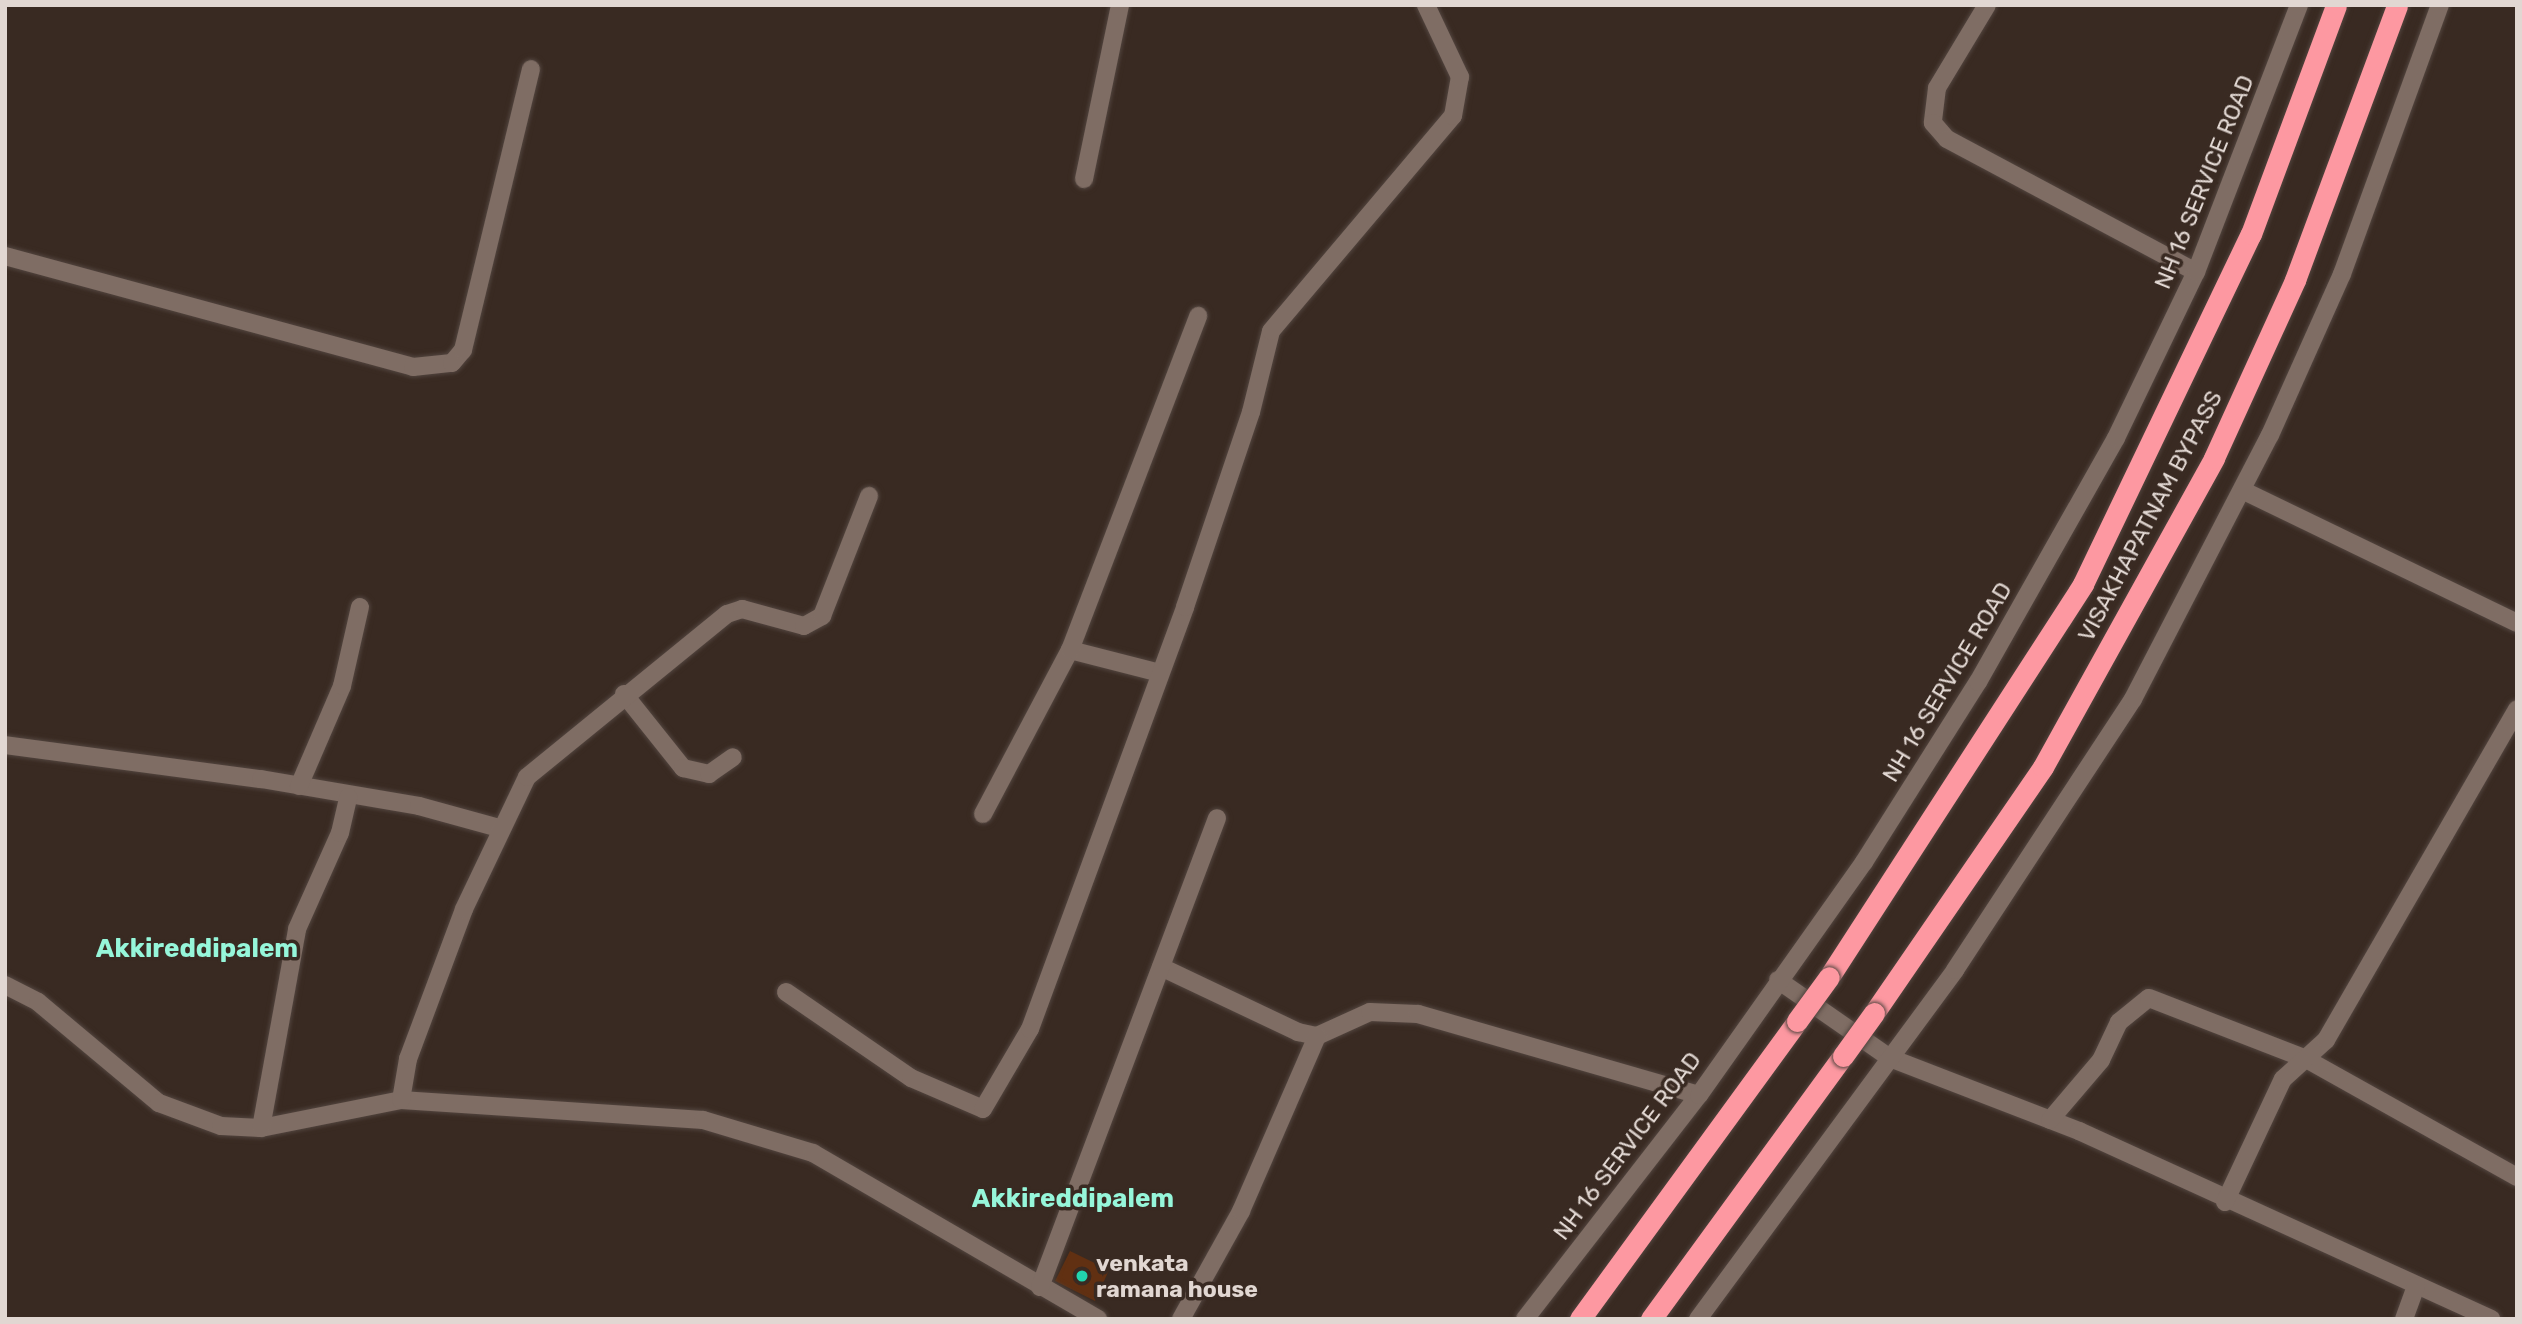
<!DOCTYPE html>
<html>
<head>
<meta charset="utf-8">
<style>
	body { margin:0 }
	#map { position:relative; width:2522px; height:1324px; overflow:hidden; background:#392a22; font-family:Rubik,sans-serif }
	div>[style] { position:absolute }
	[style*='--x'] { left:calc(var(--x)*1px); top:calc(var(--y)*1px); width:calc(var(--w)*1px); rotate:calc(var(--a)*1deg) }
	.building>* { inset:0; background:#613012 }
	.roads { filter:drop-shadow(0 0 2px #52453f) drop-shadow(0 0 2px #52453f) }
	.minor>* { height:18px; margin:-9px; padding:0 9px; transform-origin:9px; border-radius:9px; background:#7f6d64 }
	.highway>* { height:21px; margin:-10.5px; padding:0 10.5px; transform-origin:10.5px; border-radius:10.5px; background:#fd98a1 }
	.bridges { filter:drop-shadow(0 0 2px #52453f) drop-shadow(0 0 2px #52453f) }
	.highway-bridge>* { height:21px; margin:-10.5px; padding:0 10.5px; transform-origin:10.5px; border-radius:10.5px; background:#fd98a1 }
	.dots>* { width:19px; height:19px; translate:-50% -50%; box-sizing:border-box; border:4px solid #392a22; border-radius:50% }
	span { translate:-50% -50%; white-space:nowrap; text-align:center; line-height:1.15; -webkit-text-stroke:7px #392a22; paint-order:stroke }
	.street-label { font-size:23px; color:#e1d7d2 }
	.poi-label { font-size:23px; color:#e1d7d2; font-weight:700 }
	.left { translate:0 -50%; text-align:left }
	.quarter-label { font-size:26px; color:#96f6da; font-weight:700 }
	.frame { position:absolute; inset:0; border:7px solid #e1d7d2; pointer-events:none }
</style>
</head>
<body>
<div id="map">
	<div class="building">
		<i style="clip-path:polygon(1070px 1251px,1109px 1270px,1095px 1301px,1055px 1281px)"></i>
	</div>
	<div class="roads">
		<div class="minor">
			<i style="--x:1987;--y:5;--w:97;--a:121.1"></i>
			<i style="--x:1937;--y:88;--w:35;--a:97"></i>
			<i style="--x:1933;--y:123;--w:21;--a:49"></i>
			<i style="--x:1947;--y:139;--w:282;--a:28.1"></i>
			<i style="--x:1084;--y:179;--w:178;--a:-78.3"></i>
			<i style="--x:5;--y:256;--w:423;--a:15.2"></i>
			<i style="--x:413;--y:367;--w:39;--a:-6"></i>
			<i style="--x:452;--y:363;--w:17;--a:-50"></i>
			<i style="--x:463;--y:350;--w:289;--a:-76.4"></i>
			<i style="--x:2242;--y:490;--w:305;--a:25.8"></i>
			<i style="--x:1070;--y:650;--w:93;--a:14.3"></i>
			<i style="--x:624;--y:694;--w:95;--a:51.4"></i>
			<i style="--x:683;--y:768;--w:27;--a:13"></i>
			<i style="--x:709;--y:774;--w:29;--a:-35"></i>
			<i style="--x:5;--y:745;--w:258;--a:7.6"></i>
			<i style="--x:261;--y:779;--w:160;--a:9.7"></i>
			<i style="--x:419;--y:806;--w:83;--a:15.4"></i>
			<i style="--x:299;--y:786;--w:109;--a:-66.7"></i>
			<i style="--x:342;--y:686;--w:81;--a:-77.2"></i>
			<i style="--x:983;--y:814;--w:186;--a:-62.1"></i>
			<i style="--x:1070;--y:650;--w:358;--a:-69"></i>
			<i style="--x:1161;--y:967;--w:152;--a:25.4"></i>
			<i style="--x:1298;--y:1032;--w:19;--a:12"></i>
			<i style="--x:1317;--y:1036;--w:58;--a:-24.4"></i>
			<i style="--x:1370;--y:1012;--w:48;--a:2.4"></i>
			<i style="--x:1418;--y:1014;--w:292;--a:16.1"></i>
			<i style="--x:1778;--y:980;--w:136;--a:34.9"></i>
			<i style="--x:1890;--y:1058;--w:203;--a:21.1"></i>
			<i style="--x:2079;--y:1131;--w:453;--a:24.5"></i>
			<i style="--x:5;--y:985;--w:37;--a:27"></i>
			<i style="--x:38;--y:1002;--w:158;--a:39.9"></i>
			<i style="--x:159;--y:1103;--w:66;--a:20.4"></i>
			<i style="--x:221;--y:1126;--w:40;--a:2.9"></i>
			<i style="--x:261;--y:1128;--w:143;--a:-11.3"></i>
			<i style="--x:401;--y:1100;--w:303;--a:3.8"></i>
			<i style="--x:703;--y:1120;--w:115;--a:16.7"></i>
			<i style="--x:813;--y:1153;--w:330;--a:30.2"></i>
			<i style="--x:786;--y:992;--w:152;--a:34.5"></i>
			<i style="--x:911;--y:1078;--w:78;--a:23.3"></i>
			<i style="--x:983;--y:1109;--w:93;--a:-59.6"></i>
			<i style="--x:1030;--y:1029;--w:450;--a:-69.8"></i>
			<i style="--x:1185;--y:607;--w:206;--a:-71.3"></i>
			<i style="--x:1251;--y:412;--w:83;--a:-76.1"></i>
			<i style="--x:1271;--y:331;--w:282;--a:-49.8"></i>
			<i style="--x:1453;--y:116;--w:40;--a:-80"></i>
			<i style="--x:1460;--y:77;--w:80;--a:-115.3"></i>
			<i style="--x:401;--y:1100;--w:42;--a:-80.3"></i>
			<i style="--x:408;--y:1059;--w:160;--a:-69.5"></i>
			<i style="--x:464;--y:909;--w:146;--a:-64.5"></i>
			<i style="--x:527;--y:777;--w:258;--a:-39.2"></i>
			<i style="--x:727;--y:614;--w:16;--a:-18"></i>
			<i style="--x:742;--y:609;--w:64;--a:15.3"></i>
			<i style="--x:804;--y:626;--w:21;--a:-29"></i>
			<i style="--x:822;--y:616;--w:129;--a:-68.6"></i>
			<i style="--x:2050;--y:1120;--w:79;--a:-49.6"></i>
			<i style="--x:2101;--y:1060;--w:42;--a:-64.7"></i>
			<i style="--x:2119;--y:1022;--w:38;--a:-39"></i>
			<i style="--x:2149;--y:998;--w:168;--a:21.2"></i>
			<i style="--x:2306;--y:1059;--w:242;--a:29.2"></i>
			<i style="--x:261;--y:1128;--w:202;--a:-79.7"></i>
			<i style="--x:297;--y:929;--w:105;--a:-65.9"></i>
			<i style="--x:340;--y:833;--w:37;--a:-77"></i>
			<i style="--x:2225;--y:1202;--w:136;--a:-64.8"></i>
			<i style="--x:2283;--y:1079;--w:58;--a:-42.2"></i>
			<i style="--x:2326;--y:1040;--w:382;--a:-60"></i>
			<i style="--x:1040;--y:1287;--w:501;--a:-69.32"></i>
			<i style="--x:1181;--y:1319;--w:124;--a:-60.9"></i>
			<i style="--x:1241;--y:1211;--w:191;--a:-66.5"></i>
			<i style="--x:1525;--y:1319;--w:284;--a:-52.2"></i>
			<i style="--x:1699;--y:1095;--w:286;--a:-54.7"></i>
			<i style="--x:1864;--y:862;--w:213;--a:-57.7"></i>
			<i style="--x:1978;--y:682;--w:280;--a:-60.5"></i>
			<i style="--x:2116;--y:438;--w:184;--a:-64.3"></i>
			<i style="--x:2196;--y:272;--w:286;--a:-68.9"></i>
			<i style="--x:1698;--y:1319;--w:433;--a:-53.6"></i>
			<i style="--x:1955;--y:970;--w:324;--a:-56.7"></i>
			<i style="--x:2133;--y:699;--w:297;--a:-62.6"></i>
			<i style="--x:2270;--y:435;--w:176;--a:-65.9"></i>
			<i style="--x:2342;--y:274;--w:286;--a:-70"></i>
			<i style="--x:2404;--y:1319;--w:35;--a:-70"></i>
		</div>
		<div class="highway">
			<i style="--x:1829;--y:977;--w:468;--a:-57.1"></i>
			<i style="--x:2083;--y:584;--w:388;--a:-64.4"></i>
			<i style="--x:2251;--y:234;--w:244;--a:-69.6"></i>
			<i style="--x:1874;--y:1013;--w:298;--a:-55.5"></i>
			<i style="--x:2043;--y:767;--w:353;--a:-61"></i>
			<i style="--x:2214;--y:458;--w:196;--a:-65.5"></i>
			<i style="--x:2295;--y:280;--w:293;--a:-69.6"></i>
			<i style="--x:1580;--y:1319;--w:369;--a:-53.9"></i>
			<i style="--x:1651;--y:1319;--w:326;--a:-53.9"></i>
		</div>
	</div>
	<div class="bridges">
		<div class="highway-bridge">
			<i style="--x:1797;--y:1021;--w:54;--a:-54"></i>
			<i style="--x:1843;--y:1056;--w:53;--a:-54.2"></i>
		</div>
	</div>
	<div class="dots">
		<i style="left:1082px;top:1276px;background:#21d5af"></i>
	</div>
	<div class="street-label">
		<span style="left:2204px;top:182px;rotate:-68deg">NH 16 SERVICE ROAD</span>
		<span style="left:2150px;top:516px;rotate:-62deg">VISAKHAPATNAM BYPASS</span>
		<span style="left:1947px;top:682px;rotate:-59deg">NH 16 SERVICE ROAD</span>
		<span style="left:1627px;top:1146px;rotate:-53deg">NH 16 SERVICE ROAD</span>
	</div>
	<div class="poi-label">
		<span class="left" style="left:1096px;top:1276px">venkata<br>ramana house</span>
	</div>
	<div class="quarter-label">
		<span style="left:197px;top:949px">Akkireddipalem</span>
		<span style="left:1073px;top:1199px">Akkireddipalem</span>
	</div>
	<div class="frame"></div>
</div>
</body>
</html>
